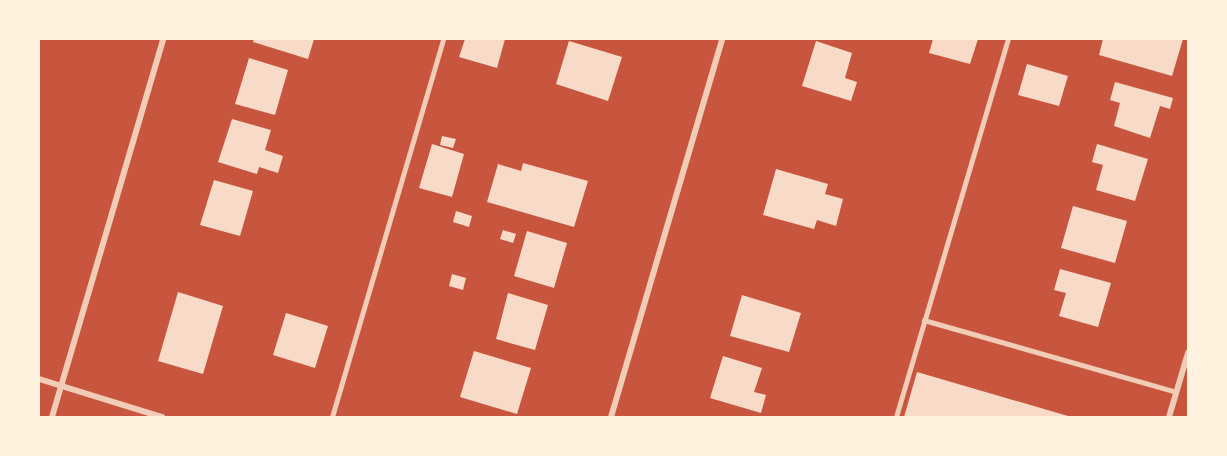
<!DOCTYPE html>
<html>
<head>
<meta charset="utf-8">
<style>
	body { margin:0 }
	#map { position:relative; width:1227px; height:456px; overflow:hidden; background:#c8553d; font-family:"DejaVu Sans",sans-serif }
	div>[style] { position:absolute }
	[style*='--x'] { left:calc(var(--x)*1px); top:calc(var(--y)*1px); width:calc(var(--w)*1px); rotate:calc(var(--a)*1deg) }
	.building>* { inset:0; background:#f7dbc8 }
	.service>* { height:4.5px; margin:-2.25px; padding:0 2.25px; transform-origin:2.25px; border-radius:2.25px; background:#f1ccb7 }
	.minor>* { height:6px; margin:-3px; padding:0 3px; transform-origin:3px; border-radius:3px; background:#f1ccb7 }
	span { translate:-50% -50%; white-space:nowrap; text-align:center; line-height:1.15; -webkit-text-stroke:5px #fff3e0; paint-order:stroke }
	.frame { position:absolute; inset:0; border:40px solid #fff3e0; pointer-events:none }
</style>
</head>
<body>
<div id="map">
	<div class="building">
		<i style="clip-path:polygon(254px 39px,314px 39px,308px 59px,253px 42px)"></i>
		<i style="clip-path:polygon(465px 39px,505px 39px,497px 68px,459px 57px)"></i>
		<i style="clip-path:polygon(933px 39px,978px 39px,970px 64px,929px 53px)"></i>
		<i style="clip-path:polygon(1103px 39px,1183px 39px,1172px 76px,1099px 55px)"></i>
		<i style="clip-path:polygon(569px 41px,622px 57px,608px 101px,556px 84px)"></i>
		<i style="clip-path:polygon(816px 41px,852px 53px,845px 78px,857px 82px,851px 101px,802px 86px)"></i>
		<i style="clip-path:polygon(249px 58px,288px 70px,275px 115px,235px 104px)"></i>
		<i style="clip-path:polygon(1027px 64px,1068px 76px,1059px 106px,1018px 95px)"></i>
		<i style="clip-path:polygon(1115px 82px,1173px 98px,1170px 109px,1160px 106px,1150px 138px,1114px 126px,1120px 103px,1110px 100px)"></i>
		<i style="clip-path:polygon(232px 119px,271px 130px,265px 150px,283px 156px,278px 173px,259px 167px,257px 174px,218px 162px)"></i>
		<i style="clip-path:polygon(442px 136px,456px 139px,453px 148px,440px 145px)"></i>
		<i style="clip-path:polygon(432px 144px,464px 154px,452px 197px,419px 188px)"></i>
		<i style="clip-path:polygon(1097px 144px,1148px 159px,1135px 201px,1096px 190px,1103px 165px,1092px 162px)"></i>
		<i style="clip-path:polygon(523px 163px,588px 181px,574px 227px,487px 202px,498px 164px,521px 171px)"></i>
		<i style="clip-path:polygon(776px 169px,828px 184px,825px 194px,843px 199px,836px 226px,817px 220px,814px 229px,763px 215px)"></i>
		<i style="clip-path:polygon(214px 180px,253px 191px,240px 236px,200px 225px)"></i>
		<i style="clip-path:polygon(1073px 206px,1127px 221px,1115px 263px,1061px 248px)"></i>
		<i style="clip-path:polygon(456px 211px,472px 216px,469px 227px,453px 222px)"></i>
		<i style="clip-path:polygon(503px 230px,516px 234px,513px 243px,500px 239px)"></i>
		<i style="clip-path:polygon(527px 231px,567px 243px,554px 288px,514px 276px)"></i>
		<i style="clip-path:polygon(1060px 269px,1111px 283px,1098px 327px,1059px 316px,1066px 293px,1054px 290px)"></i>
		<i style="clip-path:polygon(452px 274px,466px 278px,463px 290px,449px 286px)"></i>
		<i style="clip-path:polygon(178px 292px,223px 306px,203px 374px,158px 361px)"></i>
		<i style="clip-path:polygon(508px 293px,548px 305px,535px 350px,496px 339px)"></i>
		<i style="clip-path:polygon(742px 295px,801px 313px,789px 352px,730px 336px)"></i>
		<i style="clip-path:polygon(286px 313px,328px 326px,315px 368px,273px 355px)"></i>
		<i style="clip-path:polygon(474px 351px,531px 368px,517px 414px,460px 397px)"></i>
		<i style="clip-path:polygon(723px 356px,762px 368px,754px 392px,766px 395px,761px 413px,710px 398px)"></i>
		<i style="clip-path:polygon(917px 372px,1068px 416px,1068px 417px,904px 417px)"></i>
	</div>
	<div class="service">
		<i style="--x:924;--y:320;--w:262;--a:15.9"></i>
		<i style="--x:332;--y:417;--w:394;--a:-73.6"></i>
		<i style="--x:896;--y:417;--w:394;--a:-73.5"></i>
	</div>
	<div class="minor">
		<i style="--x:39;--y:379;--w:129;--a:17.2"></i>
		<i style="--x:52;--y:417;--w:394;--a:-73.6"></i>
		<i style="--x:611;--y:417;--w:394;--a:-73.6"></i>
		<i style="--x:1169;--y:417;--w:67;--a:-73.5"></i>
	</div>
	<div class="frame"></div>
</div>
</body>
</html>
